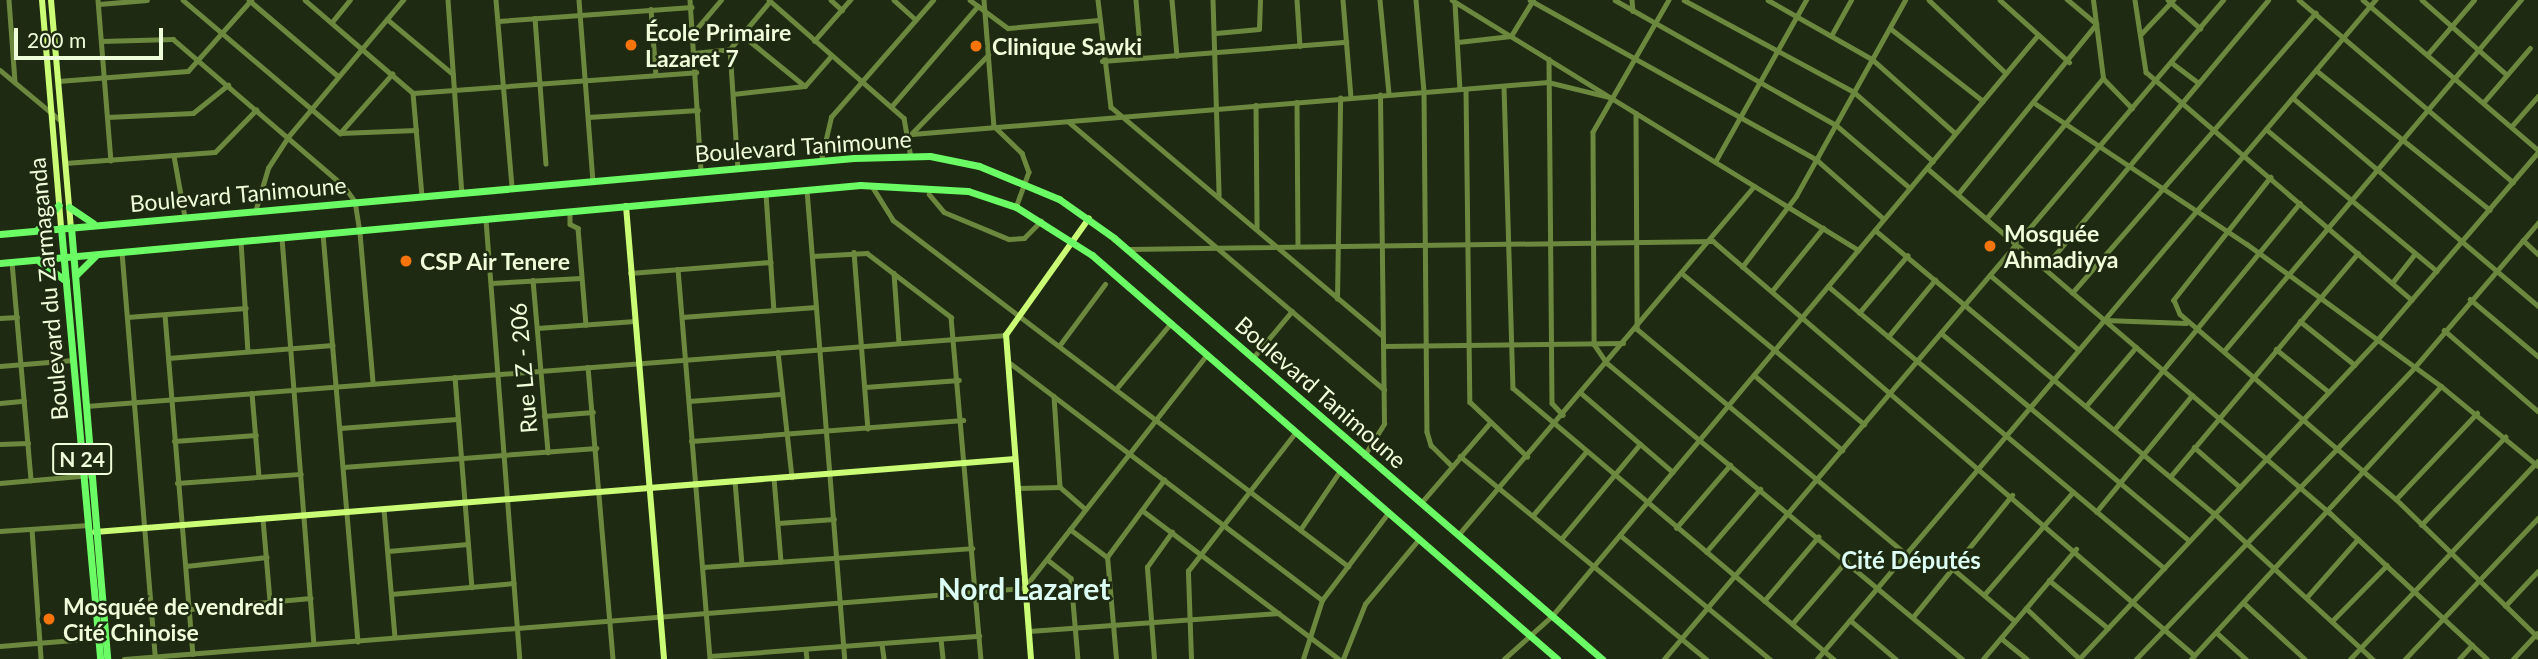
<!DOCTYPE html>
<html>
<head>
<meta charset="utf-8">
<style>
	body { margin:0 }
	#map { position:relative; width:2538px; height:659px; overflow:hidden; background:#1e2a11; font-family:Lato,sans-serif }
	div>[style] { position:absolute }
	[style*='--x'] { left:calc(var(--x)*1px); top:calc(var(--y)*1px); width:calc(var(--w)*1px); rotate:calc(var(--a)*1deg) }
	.street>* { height:4.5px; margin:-2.25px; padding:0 2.25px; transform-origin:2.25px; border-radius:2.25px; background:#6c883e }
	.secondary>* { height:6px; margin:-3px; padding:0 3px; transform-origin:3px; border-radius:3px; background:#cbfc75 }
	.primary>* { height:7px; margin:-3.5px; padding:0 3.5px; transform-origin:3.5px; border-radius:3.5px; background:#6afb65 }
	.dots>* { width:19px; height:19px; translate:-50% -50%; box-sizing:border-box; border:4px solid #1e2a11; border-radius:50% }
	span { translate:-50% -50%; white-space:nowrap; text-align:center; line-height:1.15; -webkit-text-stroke:5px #1e2a11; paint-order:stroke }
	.shield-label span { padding:2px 5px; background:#1e2a11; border:2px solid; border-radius:5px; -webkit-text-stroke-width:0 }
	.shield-label { font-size:21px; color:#eefedb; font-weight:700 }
	.poi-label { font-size:23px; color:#eefedb; font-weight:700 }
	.left { translate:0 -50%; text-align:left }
	.street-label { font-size:23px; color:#eefedb }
	.neighbourhood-label { font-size:24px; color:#ddfef4; font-weight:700 }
	.district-label { font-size:30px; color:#ddfef4; font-weight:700 }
	.scale { position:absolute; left:14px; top:28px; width:149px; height:32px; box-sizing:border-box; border:4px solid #eefedb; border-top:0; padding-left:9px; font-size:21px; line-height:24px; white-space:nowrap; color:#eefedb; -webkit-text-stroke:5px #1e2a11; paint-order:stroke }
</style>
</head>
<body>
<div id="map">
	<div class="street">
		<i style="--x:9;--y:0;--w:82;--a:85.8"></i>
		<i style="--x:98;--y:0;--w:161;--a:85.4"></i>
		<i style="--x:183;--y:0;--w:206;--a:40.3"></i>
		<i style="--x:340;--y:133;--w:76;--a:-2.3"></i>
		<i style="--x:249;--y:0;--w:117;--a:40.5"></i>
		<i style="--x:305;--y:0;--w:143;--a:40.7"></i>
		<i style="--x:413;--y:93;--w:103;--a:85"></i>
		<i style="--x:448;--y:0;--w:194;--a:85.9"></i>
		<i style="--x:496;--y:0;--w:189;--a:85.1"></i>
		<i style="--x:579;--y:0;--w:182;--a:85.6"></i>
		<i style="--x:690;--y:0;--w:172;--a:86.3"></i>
		<i style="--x:769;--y:0;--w:179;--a:41.2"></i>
		<i style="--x:904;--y:118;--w:39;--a:80"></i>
		<i style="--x:831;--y:0;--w:15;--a:42"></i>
		<i style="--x:894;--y:0;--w:28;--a:42"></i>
		<i style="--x:970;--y:0;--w:47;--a:36.4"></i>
		<i style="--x:1008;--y:28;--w:91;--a:-5"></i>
		<i style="--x:984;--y:0;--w:126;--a:85.5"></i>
		<i style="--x:994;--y:126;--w:39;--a:44"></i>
		<i style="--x:1022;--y:153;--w:20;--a:70"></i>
		<i style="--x:1029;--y:172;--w:37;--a:110"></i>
		<i style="--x:1098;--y:0;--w:108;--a:83.1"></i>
		<i style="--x:1111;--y:107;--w:354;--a:40.1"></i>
		<i style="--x:1136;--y:0;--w:58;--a:85.1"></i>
		<i style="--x:1172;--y:0;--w:56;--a:84.9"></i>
		<i style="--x:1213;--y:0;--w:195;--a:88.2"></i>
		<i style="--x:1297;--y:0;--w:46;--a:86.3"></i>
		<i style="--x:1343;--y:0;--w:97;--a:85.3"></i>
		<i style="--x:1380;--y:0;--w:94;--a:84.5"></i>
		<i style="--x:1416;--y:0;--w:92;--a:85"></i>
		<i style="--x:1424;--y:92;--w:340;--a:89.5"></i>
		<i style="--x:1427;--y:432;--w:14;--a:73"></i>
		<i style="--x:1431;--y:445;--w:30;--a:45"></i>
		<i style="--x:1452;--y:0;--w:477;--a:31.6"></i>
		<i style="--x:1530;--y:0;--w:329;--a:29.1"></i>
		<i style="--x:1817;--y:160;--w:89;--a:41.4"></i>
		<i style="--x:1615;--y:0;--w:254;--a:29.5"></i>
		<i style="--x:1836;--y:125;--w:97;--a:40.4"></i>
		<i style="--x:1632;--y:0;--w:11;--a:85"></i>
		<i style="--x:1669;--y:0;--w:152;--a:119.9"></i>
		<i style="--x:1593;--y:132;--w:212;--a:89.7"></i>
		<i style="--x:1594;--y:344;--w:23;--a:56"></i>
		<i style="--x:1607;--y:363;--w:462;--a:39.8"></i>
		<i style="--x:1684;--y:0;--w:193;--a:28.4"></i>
		<i style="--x:1854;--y:92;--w:105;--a:41.1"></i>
		<i style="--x:1768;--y:0;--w:120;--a:29.6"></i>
		<i style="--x:1872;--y:59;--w:111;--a:41.7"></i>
		<i style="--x:1929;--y:0;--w:106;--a:43.5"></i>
		<i style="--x:2000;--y:0;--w:93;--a:41.9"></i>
		<i style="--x:2135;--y:0;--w:73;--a:81.3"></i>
		<i style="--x:2146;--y:72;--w:350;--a:40.6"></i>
		<i style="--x:2168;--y:0;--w:43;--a:41.2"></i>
		<i style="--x:2299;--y:0;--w:281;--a:40.4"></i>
		<i style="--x:2363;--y:0;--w:230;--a:40.6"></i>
		<i style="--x:2422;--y:0;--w:113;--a:41.4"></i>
		<i style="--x:1455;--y:3;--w:86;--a:86.7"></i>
		<i style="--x:99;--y:4;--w:48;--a:-4.8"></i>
		<i style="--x:651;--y:9;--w:66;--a:85.7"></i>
		<i style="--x:535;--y:18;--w:146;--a:85.7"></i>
		<i style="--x:387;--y:19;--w:86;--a:39.8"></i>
		<i style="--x:498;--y:21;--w:194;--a:-4.1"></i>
		<i style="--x:332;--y:22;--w:28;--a:-51"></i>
		<i style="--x:1890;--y:28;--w:118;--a:38.1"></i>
		<i style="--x:693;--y:33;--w:43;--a:-49.7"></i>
		<i style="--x:1216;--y:33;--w:43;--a:-5.3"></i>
		<i style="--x:1259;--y:29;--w:29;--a:-88"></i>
		<i style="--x:741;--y:34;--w:82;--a:39.1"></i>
		<i style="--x:2141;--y:34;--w:47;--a:-46.7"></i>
		<i style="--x:1831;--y:36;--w:41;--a:-60.9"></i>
		<i style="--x:101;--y:41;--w:72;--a:-1.6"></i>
		<i style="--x:173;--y:39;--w:225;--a:40.7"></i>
		<i style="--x:344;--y:186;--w:19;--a:54"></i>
		<i style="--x:355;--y:201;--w:32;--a:81"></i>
		<i style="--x:360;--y:233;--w:151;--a:85"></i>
		<i style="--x:814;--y:41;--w:55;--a:-48.7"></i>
		<i style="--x:1458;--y:42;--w:53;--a:-6.5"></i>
		<i style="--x:1511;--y:36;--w:42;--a:-58.6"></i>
		<i style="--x:730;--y:49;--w:119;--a:86.2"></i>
		<i style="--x:694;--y:53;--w:36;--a:-6"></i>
		<i style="--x:730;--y:49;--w:62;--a:-50.2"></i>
		<i style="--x:2427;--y:55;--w:72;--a:-49.5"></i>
		<i style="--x:1549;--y:59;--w:344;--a:89.5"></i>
		<i style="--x:1552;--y:403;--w:16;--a:47"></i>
		<i style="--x:1102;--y:61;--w:245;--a:-4.5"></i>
		<i style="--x:2171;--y:62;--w:34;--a:37"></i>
		<i style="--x:0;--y:70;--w:78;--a:39.8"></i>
		<i style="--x:2316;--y:70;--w:223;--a:38.8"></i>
		<i style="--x:2103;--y:78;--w:42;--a:46"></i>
		<i style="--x:58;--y:81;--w:130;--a:-4.4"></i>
		<i style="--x:188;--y:71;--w:95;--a:-48.4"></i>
		<i style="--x:1504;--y:86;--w:302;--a:88.3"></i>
		<i style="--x:1513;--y:388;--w:420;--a:40.2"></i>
		<i style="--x:1466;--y:89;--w:313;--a:89.3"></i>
		<i style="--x:1470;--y:402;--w:79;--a:43.5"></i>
		<i style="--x:413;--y:93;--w:284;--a:-4.2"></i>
		<i style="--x:733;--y:94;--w:72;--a:-6.3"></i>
		<i style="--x:805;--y:86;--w:40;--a:-49"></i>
		<i style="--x:2293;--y:98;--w:321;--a:40.3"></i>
		<i style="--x:1297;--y:102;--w:142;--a:89.6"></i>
		<i style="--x:2483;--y:103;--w:72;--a:-49.5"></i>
		<i style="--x:2036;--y:104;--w:253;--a:33.6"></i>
		<i style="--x:2247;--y:244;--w:240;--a:36.2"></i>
		<i style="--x:2441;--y:386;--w:126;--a:39.5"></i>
		<i style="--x:1256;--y:105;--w:122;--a:89.5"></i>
		<i style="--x:891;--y:107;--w:133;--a:-49.3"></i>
		<i style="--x:1636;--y:113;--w:216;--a:89.7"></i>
		<i style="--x:1637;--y:329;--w:351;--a:39.9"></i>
		<i style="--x:107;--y:117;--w:86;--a:-2.7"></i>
		<i style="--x:193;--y:113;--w:45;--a:-38.7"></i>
		<i style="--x:588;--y:117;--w:110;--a:-3.6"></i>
		<i style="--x:1070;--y:123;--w:412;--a:40.3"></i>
		<i style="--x:2511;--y:127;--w:41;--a:-48.9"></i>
		<i style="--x:2266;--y:129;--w:222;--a:39.7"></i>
		<i style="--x:340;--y:133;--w:79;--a:-48.6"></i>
		<i style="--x:912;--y:133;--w:109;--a:-45.7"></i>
		<i style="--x:912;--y:134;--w:638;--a:-4.67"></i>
		<i style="--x:1548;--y:82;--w:63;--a:13.8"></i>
		<i style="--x:174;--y:156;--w:62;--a:79.8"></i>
		<i style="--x:821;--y:160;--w:44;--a:-76.9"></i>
		<i style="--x:831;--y:117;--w:155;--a:-48.9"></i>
		<i style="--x:1715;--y:162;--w:186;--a:-60.7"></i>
		<i style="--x:65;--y:163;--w:150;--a:-4.2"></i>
		<i style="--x:215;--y:152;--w:59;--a:-45.7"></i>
		<i style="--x:1927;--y:168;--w:531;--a:40.57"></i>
		<i style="--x:2330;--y:513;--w:214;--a:42.9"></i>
		<i style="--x:2271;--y:177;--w:157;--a:128.3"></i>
		<i style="--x:2174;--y:300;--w:15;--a:67"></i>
		<i style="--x:2180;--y:314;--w:284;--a:40.6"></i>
		<i style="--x:2396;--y:499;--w:198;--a:44.2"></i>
		<i style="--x:872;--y:186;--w:40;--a:58"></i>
		<i style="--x:893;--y:220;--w:572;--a:37.25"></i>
		<i style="--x:807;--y:190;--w:471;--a:85.4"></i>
		<i style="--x:766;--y:194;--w:116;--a:86.1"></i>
		<i style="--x:929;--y:194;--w:23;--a:50"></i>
		<i style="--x:944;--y:212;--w:70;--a:22.6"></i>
		<i style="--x:1009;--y:239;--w:15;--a:-4"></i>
		<i style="--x:1024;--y:238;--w:24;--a:-45"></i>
		<i style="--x:1958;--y:194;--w:219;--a:-50.9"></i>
		<i style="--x:2096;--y:24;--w:38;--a:-140"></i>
		<i style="--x:570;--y:211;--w:13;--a:90"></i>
		<i style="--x:570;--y:224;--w:9;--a:27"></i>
		<i style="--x:578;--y:228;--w:97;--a:85.3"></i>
		<i style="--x:255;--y:212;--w:46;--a:-73.5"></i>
		<i style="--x:268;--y:168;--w:37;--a:-57"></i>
		<i style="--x:288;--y:137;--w:179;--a:-50"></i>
		<i style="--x:1986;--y:219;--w:183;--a:-50.3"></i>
		<i style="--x:2103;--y:78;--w:79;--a:-97.3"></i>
		<i style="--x:486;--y:220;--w:440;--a:85.6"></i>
		<i style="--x:1875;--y:230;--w:442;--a:39.9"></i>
		<i style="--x:2214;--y:513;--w:216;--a:42.6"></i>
		<i style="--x:323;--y:234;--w:409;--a:85.1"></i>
		<i style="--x:282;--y:238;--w:407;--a:85.5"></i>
		<i style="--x:2523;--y:240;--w:21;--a:43"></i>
		<i style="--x:241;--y:241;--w:110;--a:86.4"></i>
		<i style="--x:1129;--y:249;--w:584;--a:-0.78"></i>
		<i style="--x:1713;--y:241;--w:635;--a:40.72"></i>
		<i style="--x:122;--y:252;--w:406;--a:85.3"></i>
		<i style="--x:854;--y:252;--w:177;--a:85.5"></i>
		<i style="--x:812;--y:256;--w:55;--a:-3.1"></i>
		<i style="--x:867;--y:253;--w:106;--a:37.3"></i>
		<i style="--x:951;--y:317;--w:343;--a:85"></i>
		<i style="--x:12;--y:262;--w:219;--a:85"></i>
		<i style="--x:1742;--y:267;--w:89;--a:-52.7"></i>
		<i style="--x:1796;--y:196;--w:224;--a:-60.9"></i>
		<i style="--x:2044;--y:268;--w:349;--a:-50.1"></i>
		<i style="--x:678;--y:269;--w:391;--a:85.3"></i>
		<i style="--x:630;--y:273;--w:141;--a:-4.5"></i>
		<i style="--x:894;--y:273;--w:69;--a:85.9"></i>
		<i style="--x:1684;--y:275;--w:234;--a:39.6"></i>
		<i style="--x:1990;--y:275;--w:116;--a:40.1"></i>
		<i style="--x:533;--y:280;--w:173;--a:85"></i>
		<i style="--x:491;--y:283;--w:90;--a:-3.2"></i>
		<i style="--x:2392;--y:283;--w:37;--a:-52"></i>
		<i style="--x:1828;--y:286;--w:439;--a:40"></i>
		<i style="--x:1772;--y:291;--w:81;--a:-51"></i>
		<i style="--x:2072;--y:293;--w:371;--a:-49"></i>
		<i style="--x:1337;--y:299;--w:201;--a:-89.1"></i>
		<i style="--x:2470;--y:299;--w:89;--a:40"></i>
		<i style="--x:1859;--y:313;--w:75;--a:-49.9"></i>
		<i style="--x:165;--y:315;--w:340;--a:85.3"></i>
		<i style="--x:127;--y:317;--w:119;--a:-4.3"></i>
		<i style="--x:682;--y:317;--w:134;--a:-4.3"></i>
		<i style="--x:0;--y:318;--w:17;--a:-3"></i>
		<i style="--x:2105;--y:320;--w:81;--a:2.1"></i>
		<i style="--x:2300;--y:321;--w:70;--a:38.7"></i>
		<i style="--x:537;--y:328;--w:98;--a:-4.1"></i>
		<i style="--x:2444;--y:330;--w:124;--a:40.8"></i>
		<i style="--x:1941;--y:333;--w:323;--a:39.9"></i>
		<i style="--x:1888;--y:337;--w:74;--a:-50.5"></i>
		<i style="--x:1059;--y:346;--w:77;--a:-53.4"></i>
		<i style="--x:1383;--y:346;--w:240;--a:-0.7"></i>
		<i style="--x:2276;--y:349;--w:68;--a:39.1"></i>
		<i style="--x:2224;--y:351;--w:460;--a:-49.8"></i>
		<i style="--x:778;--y:352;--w:126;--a:83.6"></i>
		<i style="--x:168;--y:358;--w:165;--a:-4.5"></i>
		<i style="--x:1252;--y:359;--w:62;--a:-50.2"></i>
		<i style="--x:1010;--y:363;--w:392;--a:37.2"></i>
		<i style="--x:0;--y:366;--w:73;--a:-4.7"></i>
		<i style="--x:588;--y:367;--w:293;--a:85.1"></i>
		<i style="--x:1754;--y:375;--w:116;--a:40.4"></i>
		<i style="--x:455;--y:377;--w:211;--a:85.4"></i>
		<i style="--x:865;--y:387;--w:94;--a:-4.3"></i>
		<i style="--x:1116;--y:389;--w:86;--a:-50.2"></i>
		<i style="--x:252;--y:393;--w:83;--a:85.2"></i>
		<i style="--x:1581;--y:393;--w:121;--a:40.7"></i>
		<i style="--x:1054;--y:396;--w:91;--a:86.2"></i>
		<i style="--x:1060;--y:487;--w:33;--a:41"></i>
		<i style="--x:689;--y:401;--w:91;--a:-4.4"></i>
		<i style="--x:0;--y:403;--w:24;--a:-5"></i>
		<i style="--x:86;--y:406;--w:923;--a:-4.41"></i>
		<i style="--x:2086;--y:406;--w:77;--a:-49.7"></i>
		<i style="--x:544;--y:416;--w:49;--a:-4.7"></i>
		<i style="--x:340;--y:428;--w:117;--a:-4.4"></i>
		<i style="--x:2114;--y:430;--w:293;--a:-50.7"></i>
		<i style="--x:174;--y:441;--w:82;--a:-4.2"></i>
		<i style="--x:691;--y:441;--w:273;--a:-4.4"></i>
		<i style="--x:0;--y:444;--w:28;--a:-2"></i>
		<i style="--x:2194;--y:447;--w:61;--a:41"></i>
		<i style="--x:1364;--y:456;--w:38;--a:-58"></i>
		<i style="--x:1384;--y:424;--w:329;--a:-90.7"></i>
		<i style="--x:1460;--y:456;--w:319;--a:39.5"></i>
		<i style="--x:343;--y:467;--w:254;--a:-4.3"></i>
		<i style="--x:2170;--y:477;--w:292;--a:-50"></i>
		<i style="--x:774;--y:478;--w:84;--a:85.2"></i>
		<i style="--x:735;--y:481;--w:83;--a:85.2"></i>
		<i style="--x:0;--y:483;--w:91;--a:-5"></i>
		<i style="--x:177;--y:483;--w:124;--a:-4.2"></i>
		<i style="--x:1017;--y:488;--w:43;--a:-1.3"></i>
		<i style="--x:2396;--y:499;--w:118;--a:-46.7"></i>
		<i style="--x:1421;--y:503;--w:104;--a:-49.3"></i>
		<i style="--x:384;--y:509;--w:128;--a:85.1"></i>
		<i style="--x:1142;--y:510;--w:247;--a:37.1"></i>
		<i style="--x:2096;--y:512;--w:151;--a:-50.6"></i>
		<i style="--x:1534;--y:514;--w:81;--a:-50"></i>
		<i style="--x:263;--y:519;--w:82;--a:85.1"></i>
		<i style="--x:778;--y:523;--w:56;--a:-4.1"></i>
		<i style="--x:2421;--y:525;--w:122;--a:-46.3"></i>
		<i style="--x:1676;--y:528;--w:83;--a:-49.4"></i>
		<i style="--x:32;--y:529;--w:130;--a:86"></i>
		<i style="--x:1070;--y:529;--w:46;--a:37.1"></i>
		<i style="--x:1300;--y:530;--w:71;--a:-55.9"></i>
		<i style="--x:0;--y:531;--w:88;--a:-3.9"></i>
		<i style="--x:1459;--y:534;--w:456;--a:-49.7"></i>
		<i style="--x:1620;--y:535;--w:195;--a:39.6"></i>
		<i style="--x:1562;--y:538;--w:122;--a:-50.3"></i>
		<i style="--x:388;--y:551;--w:80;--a:-5"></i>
		<i style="--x:1706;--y:552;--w:83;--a:-49.4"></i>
		<i style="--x:1048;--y:560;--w:29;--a:38"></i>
		<i style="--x:1071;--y:578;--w:81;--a:85.1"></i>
		<i style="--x:186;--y:566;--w:81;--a:-6.3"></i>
		<i style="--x:703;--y:567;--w:270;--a:-4"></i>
		<i style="--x:1952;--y:568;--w:82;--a:40.1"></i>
		<i style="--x:2049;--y:580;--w:76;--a:39.1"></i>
		<i style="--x:391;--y:594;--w:123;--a:-5.1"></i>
		<i style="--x:1984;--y:595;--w:136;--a:-49.2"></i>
		<i style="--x:2307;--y:597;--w:77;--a:-48.7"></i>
		<i style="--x:1764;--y:601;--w:84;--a:-49.8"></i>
		<i style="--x:2245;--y:604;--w:81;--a:42.5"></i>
		<i style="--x:2505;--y:606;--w:48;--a:-46.7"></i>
		<i style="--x:2026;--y:608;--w:74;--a:43.4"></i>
		<i style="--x:190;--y:609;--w:121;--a:-5.2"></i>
		<i style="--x:1913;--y:617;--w:157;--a:-50.9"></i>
		<i style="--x:1850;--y:620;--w:60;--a:40.3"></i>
		<i style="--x:2332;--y:621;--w:78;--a:-45.5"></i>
		<i style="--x:1792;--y:624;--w:83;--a:-49.4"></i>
		<i style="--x:1029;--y:631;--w:250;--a:-4.1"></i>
		<i style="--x:2217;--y:633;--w:39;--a:42"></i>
		<i style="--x:2001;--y:638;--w:33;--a:39"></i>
		<i style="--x:941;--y:639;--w:20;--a:84"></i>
		<i style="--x:882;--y:644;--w:15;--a:82"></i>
		<i style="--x:0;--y:646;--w:98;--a:-4.7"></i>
		<i style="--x:806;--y:650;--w:9;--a:84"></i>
		<i style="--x:710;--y:656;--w:270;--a:-4.3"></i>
		<i style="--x:124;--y:659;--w:903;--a:-4.51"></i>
		<i style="--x:1024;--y:588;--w:296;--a:-51.9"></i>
		<i style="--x:1116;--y:659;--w:102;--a:-95"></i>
		<i style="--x:1107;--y:557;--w:96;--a:-53.5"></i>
		<i style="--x:1154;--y:659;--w:92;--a:-94.4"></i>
		<i style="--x:1147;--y:567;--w:43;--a:-54.5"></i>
		<i style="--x:1191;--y:659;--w:88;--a:-92"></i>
		<i style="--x:1188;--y:571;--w:176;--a:-52.2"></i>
		<i style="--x:1303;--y:659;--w:62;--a:-72.1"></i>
		<i style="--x:1322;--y:600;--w:109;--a:-52.8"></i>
		<i style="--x:1343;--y:659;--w:59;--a:-68.2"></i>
		<i style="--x:1365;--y:604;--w:85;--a:-50.3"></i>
		<i style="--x:1504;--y:659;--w:64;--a:-41.9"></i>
		<i style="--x:1552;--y:616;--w:757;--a:-50.09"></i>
		<i style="--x:1664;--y:659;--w:864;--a:-49.69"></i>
		<i style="--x:1817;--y:659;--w:864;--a:-49.74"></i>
		<i style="--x:1983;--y:659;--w:144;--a:-49.8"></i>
		<i style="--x:2079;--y:659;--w:437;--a:-46.9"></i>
		<i style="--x:2377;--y:340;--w:248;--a:-49.4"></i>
		<i style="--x:2136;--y:659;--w:402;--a:-46.3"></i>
		<i style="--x:2414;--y:368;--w:191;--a:-49.5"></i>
		<i style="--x:2191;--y:659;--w:370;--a:-47.5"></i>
		<i style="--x:2350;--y:659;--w:273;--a:-46.5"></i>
		<i style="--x:2405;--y:659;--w:194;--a:-46.7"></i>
		<i style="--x:2459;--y:659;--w:19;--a:-47"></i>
		<i style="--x:2513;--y:659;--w:35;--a:-47"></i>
	</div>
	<div class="secondary">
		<i style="--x:42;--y:0;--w:229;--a:85.2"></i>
		<i style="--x:51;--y:0;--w:228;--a:85"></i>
		<i style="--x:626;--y:206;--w:455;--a:85.2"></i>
		<i style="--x:95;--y:532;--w:923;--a:-4.54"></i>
		<i style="--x:1031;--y:659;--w:325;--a:-94.4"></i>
		<i style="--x:1006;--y:335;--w:143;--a:-54.6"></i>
	</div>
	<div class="primary">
		<i style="--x:69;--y:207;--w:29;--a:34"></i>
		<i style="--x:71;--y:227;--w:433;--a:85.2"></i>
		<i style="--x:61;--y:228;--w:433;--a:84.8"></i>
		<i style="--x:37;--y:230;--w:33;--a:-49"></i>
		<i style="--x:0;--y:234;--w:857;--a:-5.09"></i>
		<i style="--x:854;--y:158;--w:76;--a:-1.5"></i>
		<i style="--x:930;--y:156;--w:50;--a:11.5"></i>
		<i style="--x:979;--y:166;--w:87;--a:22.4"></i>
		<i style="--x:1059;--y:199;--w:67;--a:35.3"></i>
		<i style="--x:1114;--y:238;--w:645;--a:40.78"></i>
		<i style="--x:40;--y:262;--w:32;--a:36"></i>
		<i style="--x:0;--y:263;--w:864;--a:-5.18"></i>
		<i style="--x:860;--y:185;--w:108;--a:3.2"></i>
		<i style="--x:968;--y:191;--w:51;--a:18.4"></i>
		<i style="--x:1016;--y:207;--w:90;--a:32.3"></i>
		<i style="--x:1092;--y:255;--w:616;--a:40.98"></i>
		<i style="--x:76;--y:275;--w:27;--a:-45"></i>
	</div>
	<div class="dots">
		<i style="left:631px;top:45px;background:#f9750c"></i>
		<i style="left:976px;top:46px;background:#f9750c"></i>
		<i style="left:1990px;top:246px;background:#f9750c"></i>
		<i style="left:406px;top:261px;background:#f9750c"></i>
		<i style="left:49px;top:619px;background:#f9750c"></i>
	</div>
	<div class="shield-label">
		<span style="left:82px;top:459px">N 24</span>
	</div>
	<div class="poi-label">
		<span class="left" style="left:645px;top:45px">École Primaire<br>Lazaret 7</span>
		<span class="left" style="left:992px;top:46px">Clinique Sawki</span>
		<span class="left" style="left:2004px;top:246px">Mosquée<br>Ahmadiyya</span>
		<span class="left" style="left:420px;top:261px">CSP Air Tenere</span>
		<span class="left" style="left:63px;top:619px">Mosquée de vendredi<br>Cité Chinoise</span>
	</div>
	<div class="street-label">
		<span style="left:803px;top:146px;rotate:-4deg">Boulevard Tanimoune</span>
		<span style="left:238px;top:194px;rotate:-5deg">Boulevard Tanimoune</span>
		<span style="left:48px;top:289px;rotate:-95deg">Boulevard du Zarmaganda</span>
		<span style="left:523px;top:368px;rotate:-95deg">Rue LZ - 206</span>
		<span style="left:1321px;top:392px;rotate:41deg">Boulevard Tanimoune</span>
	</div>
	<div class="neighbourhood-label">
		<span style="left:1911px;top:560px">Cité Députés</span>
	</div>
	<div class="district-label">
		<span style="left:1024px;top:588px">Nord Lazaret</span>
	</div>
	<div class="scale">200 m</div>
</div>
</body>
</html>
